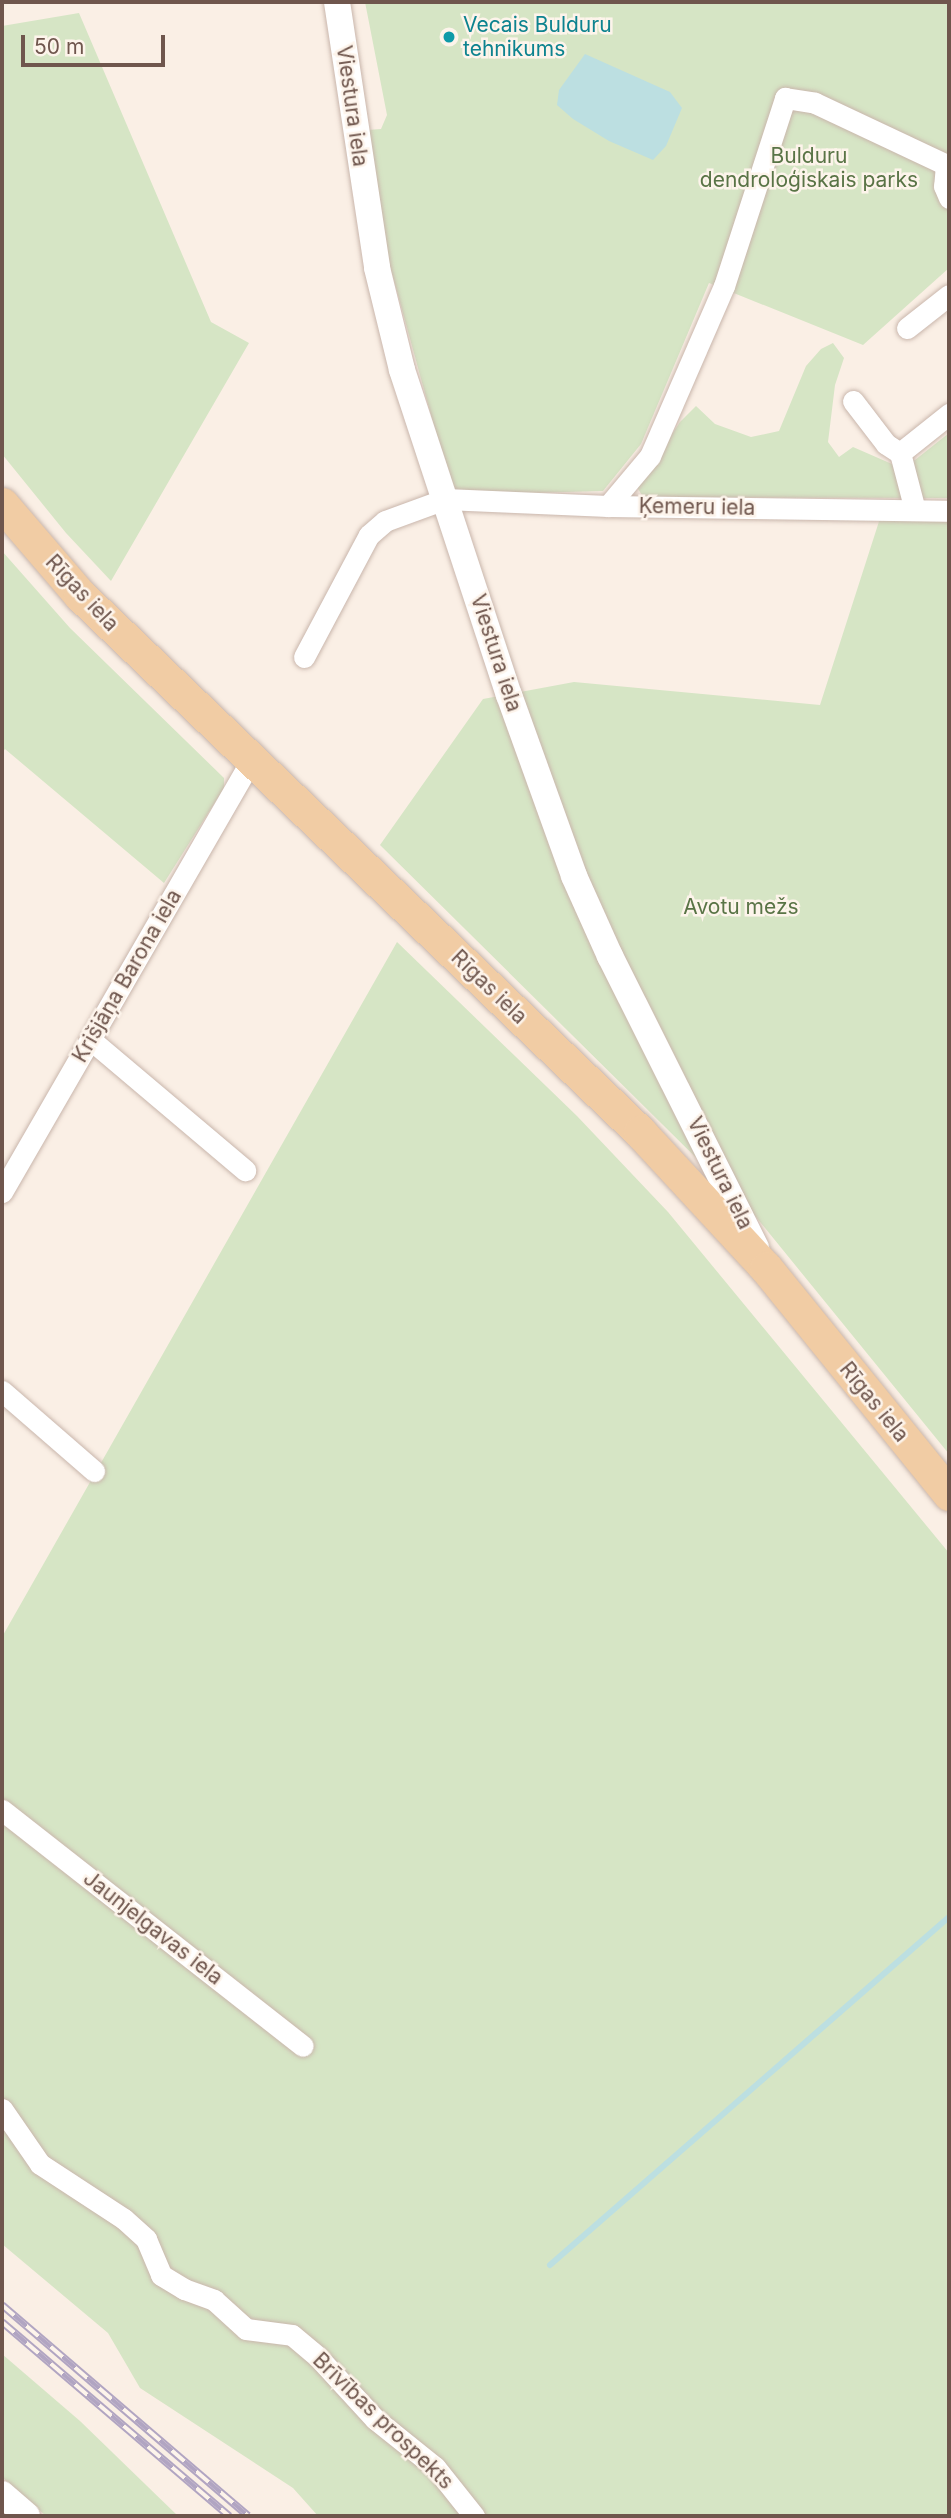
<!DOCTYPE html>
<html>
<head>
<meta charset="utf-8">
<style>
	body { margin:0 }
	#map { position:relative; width:951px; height:2518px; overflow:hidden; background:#faefe5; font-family:Inter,sans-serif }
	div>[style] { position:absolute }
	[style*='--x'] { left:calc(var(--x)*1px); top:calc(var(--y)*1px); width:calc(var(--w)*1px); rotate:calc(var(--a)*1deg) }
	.green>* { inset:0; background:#d6e5c5 }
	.water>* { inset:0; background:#bcdfe1 }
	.stream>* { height:6px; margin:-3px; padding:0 3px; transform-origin:3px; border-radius:3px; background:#bcdfe1 }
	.roads { filter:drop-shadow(0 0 2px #c9b6ac) drop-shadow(0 0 2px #c9b6ac) }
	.minor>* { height:21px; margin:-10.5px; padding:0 10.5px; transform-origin:10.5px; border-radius:10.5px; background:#fff }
	.tertiary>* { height:26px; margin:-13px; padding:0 13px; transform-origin:13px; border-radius:13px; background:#fff }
	.primary>* { height:33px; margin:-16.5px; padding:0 16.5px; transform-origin:16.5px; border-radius:16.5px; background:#f1cca4 }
	.rail>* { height:8px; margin-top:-4px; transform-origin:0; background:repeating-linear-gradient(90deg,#fdf4eb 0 16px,#b1a5c2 0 32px); box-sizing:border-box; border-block:2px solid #b1a5c2 }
	.dots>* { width:19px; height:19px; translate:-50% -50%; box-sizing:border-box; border:4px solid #fdf4eb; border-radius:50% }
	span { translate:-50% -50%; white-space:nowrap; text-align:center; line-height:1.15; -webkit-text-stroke:5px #fdf4eb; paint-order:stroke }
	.culture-label { font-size:21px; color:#0d838f }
	.left { translate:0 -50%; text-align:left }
	.street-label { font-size:21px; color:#6f564d }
	.park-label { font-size:21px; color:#597446 }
	.frame { position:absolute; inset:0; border:4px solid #6f564d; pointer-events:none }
	.scale { position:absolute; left:21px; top:35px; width:144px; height:32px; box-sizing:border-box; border:4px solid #6f564d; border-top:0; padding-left:9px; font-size:21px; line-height:24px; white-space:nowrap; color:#6f564d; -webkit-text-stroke:5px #fdf4eb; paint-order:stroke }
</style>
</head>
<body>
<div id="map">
	<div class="green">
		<i style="clip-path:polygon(365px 2px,949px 2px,949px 268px,863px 345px,709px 283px,641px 444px,603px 491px,453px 495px,390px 266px,367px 130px,381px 129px,387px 115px)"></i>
		<i style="clip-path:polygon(79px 13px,211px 322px,249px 343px,111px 581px,66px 533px,2px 454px,2px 26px)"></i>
		<i style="clip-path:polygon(833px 343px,844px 358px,835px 385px,828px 442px,839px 457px,853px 447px,892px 464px,915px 460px,949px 433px,949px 498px,643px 497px,637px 487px,680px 422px,696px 406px,715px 424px,751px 437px,779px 431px,806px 366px,821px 349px)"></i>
		<i style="clip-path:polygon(883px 509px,949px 511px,949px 1454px,756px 1217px,380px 845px,483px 699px,574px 682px,820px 705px)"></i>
		<i style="clip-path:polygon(2px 551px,70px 628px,224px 778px,224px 788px,164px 883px,5px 749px,2px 753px)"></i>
		<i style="clip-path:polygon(397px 942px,577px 1116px,668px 1212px,949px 1553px,949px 2516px,318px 2516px,293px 2488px,140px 2388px,108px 2333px,2px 2244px,2px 1637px)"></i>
		<i style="clip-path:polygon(2px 2354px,80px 2421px,178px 2516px,46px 2516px,2px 2477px)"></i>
	</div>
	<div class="water">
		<i style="clip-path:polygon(585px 54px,670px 92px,682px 108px,666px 146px,653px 160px,609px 141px,573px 119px,557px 105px,559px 90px)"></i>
	</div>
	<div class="stream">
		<i style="--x:550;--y:2265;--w:529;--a:-41.09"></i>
	</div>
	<div class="roads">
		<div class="minor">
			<i style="--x:946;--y:165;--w:21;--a:95"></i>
			<i style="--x:944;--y:186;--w:13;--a:67"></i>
			<i style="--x:907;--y:328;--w:53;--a:-38.2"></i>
			<i style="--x:853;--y:401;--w:54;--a:52.5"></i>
			<i style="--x:886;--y:444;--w:17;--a:33"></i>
			<i style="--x:900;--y:453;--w:63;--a:-38.5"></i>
			<i style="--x:900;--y:453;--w:59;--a:75.3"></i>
			<i style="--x:608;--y:506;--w:65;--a:-50"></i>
			<i style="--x:650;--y:456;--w:185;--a:-66.5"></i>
			<i style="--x:724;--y:286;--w:198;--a:-72"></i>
			<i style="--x:785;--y:98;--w:30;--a:9"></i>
			<i style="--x:815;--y:103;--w:148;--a:25.2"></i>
			<i style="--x:304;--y:657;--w:138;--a:-62"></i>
			<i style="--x:369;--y:535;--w:21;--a:-41"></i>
			<i style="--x:385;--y:521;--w:64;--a:-20.1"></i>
			<i style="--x:445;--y:499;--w:163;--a:2.5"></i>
			<i style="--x:608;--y:506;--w:341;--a:0.8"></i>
			<i style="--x:91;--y:1040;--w:202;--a:40.2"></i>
			<i style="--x:2;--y:1192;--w:499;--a:-60"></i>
			<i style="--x:2;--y:1391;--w:122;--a:41"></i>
			<i style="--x:2;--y:1810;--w:382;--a:38.1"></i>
			<i style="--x:2;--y:2109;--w:67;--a:55.4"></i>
			<i style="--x:40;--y:2164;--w:100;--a:33.2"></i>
			<i style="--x:124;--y:2219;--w:30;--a:42"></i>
			<i style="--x:146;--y:2239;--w:39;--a:67"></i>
			<i style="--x:161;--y:2275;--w:27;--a:31"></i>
			<i style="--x:184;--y:2289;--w:32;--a:20"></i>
			<i style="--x:214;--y:2300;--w:43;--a:42.2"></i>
			<i style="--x:246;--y:2329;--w:46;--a:7.4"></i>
			<i style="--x:292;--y:2335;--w:34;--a:40"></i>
			<i style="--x:318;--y:2357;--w:84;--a:47.4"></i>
			<i style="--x:375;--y:2419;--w:77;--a:38.7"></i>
			<i style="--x:435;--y:2467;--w:63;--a:51.5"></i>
		</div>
		<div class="tertiary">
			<i style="--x:337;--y:2;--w:269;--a:81.4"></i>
			<i style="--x:377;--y:268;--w:105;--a:76.2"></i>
			<i style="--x:402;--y:370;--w:342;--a:71.8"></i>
			<i style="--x:509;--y:695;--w:192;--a:70.2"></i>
			<i style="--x:574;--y:876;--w:88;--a:65.8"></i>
			<i style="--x:610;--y:956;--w:326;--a:63.4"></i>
			<i style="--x:2;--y:2494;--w:33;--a:41"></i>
		</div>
		<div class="primary">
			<i style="--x:2;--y:504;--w:120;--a:49.4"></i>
			<i style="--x:80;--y:595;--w:776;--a:43.8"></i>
			<i style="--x:640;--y:1132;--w:185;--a:47.2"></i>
			<i style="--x:766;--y:1268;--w:291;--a:51"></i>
		</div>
	</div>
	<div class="rail">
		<i style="--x:2;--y:2305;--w:324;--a:40.6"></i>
		<i style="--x:2;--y:2322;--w:299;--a:40.5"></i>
	</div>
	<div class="dots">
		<i style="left:449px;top:37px;background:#0f9aa8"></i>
	</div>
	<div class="culture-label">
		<span class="left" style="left:463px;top:37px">Vecais Bulduru<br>tehnikums</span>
	</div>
	<div class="street-label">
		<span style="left:352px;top:106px;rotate:82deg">Viestura iela</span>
		<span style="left:697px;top:507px;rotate:1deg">Ķemeru iela</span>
		<span style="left:82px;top:593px;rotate:47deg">Rīgas iela</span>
		<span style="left:496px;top:653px;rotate:72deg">Viestura iela</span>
		<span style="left:127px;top:976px;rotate:-60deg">Krišjāņa Barona iela</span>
		<span style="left:489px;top:987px;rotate:44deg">Rīgas iela</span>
		<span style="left:720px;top:1173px;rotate:64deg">Viestura iela</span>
		<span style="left:874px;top:1402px;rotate:51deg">Rīgas iela</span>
		<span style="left:153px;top:1928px;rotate:38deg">Jaunjelgavas iela</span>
		<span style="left:383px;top:2421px;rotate:44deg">Brīvības prospekts</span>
	</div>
	<div class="park-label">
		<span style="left:809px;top:168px">Bulduru<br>dendroloģiskais parks</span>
		<span style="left:741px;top:907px">Avotu mežs</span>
	</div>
	<div class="frame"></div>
	<div class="scale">50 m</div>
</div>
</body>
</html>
